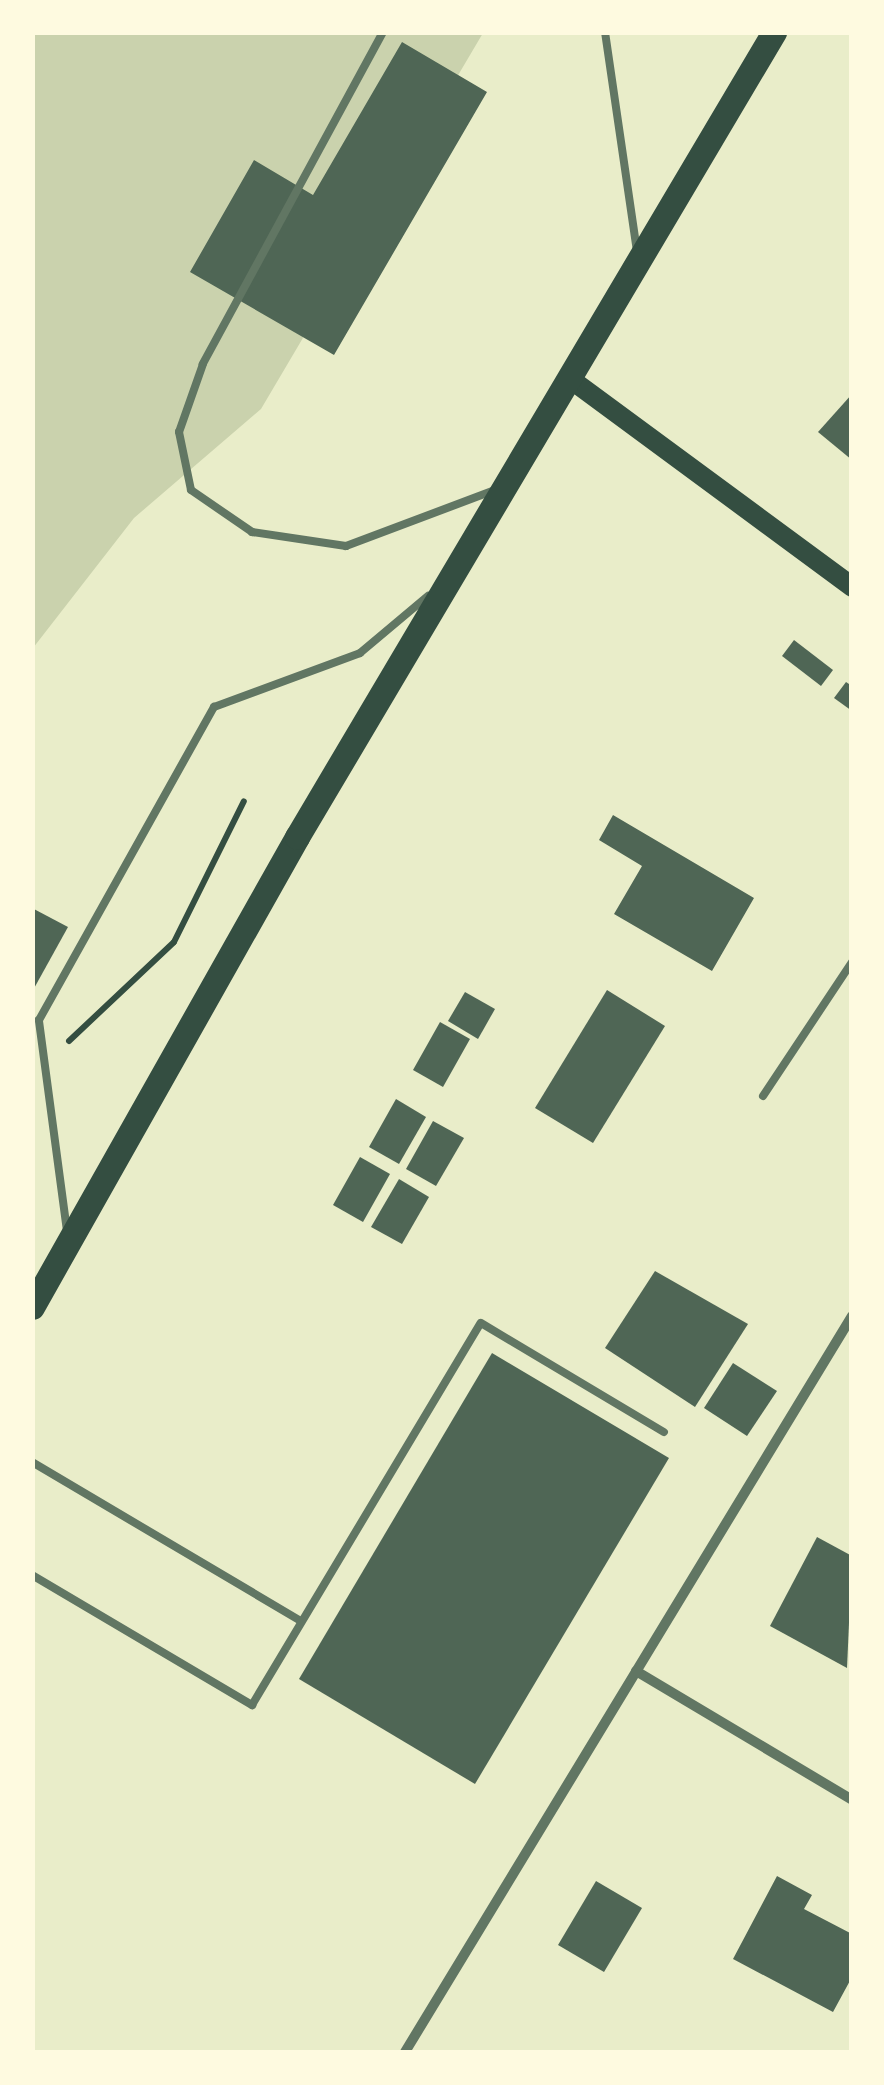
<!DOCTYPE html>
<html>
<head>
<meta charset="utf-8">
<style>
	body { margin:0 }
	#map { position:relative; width:884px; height:2085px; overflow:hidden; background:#e9edc9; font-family:Lora,serif }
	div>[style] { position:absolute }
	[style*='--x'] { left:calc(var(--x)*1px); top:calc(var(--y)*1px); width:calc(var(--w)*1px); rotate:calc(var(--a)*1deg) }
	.green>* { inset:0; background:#cad2ad }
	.building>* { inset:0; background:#4f6655 }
	.path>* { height:6px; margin:-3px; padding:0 3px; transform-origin:3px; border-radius:3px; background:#344e41 }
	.service>* { height:8px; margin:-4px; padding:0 4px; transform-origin:4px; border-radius:4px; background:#617663 }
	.minor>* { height:10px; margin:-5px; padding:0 5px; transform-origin:5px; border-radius:5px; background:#617663 }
	.secondary>* { height:20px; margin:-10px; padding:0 10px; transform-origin:10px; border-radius:10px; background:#344e41 }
	.primary>* { height:25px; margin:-12.5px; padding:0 12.5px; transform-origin:12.5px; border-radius:12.5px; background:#344e41 }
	span { translate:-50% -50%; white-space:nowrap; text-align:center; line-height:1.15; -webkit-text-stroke:10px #fefae0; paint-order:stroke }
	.frame { position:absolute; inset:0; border:35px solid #fefae0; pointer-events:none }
</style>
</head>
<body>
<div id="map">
	<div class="green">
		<i style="clip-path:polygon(33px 33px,483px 33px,261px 409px,134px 518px,33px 648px)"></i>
	</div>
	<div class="building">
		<i style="clip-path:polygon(402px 42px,487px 92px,334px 355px,190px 272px,254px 160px,313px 195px)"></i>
		<i style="clip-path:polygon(852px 394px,852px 460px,818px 432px)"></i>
		<i style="clip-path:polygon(794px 640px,833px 670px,821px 686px,782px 656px)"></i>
		<i style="clip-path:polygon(846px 682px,852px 686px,852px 711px,834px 698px)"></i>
		<i style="clip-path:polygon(613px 815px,754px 898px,712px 971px,614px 914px,642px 866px,599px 840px)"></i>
		<i style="clip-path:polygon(32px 908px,68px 927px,32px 992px)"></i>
		<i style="clip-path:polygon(607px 990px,665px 1026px,593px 1143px,535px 1108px)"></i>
		<i style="clip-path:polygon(465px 992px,495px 1009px,478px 1039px,448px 1021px)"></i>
		<i style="clip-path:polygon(440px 1022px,470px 1039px,443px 1087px,413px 1070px)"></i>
		<i style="clip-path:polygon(396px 1099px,426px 1117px,399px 1164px,369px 1147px)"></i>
		<i style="clip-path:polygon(433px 1121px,464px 1138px,436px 1186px,406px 1169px)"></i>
		<i style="clip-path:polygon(360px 1157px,390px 1174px,363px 1222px,333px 1205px)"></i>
		<i style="clip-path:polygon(399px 1179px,429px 1197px,402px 1244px,371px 1227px)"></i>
		<i style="clip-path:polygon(655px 1271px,748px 1324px,695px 1407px,605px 1348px)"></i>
		<i style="clip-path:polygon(492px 1353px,669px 1458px,475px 1784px,299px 1679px)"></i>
		<i style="clip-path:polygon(733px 1363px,777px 1391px,747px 1436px,704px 1408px)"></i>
		<i style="clip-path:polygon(817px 1537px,852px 1556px,847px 1668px,770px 1626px)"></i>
		<i style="clip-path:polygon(777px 1876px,812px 1895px,804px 1909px,852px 1934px,852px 1977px,833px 2012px,733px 1959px)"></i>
		<i style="clip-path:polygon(596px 1881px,642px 1908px,604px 1972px,558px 1945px)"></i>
	</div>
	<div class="path">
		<i style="--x:69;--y:1041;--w:144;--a:-43.3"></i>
		<i style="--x:174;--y:942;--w:157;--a:-63.6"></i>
	</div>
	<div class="service">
		<i style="--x:383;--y:32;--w:378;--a:118.5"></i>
		<i style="--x:203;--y:364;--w:72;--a:109.4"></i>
		<i style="--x:179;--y:432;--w:59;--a:78.3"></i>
		<i style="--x:191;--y:490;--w:74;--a:34.5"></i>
		<i style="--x:252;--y:532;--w:95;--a:8.5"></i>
		<i style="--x:346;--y:546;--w:159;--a:-20.6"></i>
		<i style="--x:605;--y:32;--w:221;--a:81.7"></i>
		<i style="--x:763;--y:1096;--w:161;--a:-56.4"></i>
		<i style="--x:67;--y:1231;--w:213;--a:-97.6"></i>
		<i style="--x:39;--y:1020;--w:359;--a:-60.8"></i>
		<i style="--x:214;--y:707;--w:156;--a:-20.3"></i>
		<i style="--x:360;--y:653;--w:89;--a:-40"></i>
		<i style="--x:32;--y:1462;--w:312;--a:30.6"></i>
		<i style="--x:32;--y:1575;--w:256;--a:30.6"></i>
		<i style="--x:252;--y:1705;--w:445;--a:-59.1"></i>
		<i style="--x:481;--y:1323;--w:213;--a:30.8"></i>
	</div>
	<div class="minor">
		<i style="--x:636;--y:1671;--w:252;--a:30.8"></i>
		<i style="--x:405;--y:2052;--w:861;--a:-58.73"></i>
	</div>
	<div class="secondary">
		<i style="--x:569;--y:378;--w:352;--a:36.4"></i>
	</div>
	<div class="primary">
		<i style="--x:32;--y:1307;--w:540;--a:-60.58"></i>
		<i style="--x:297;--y:837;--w:936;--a:-59.35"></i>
	</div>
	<div class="frame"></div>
</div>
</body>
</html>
